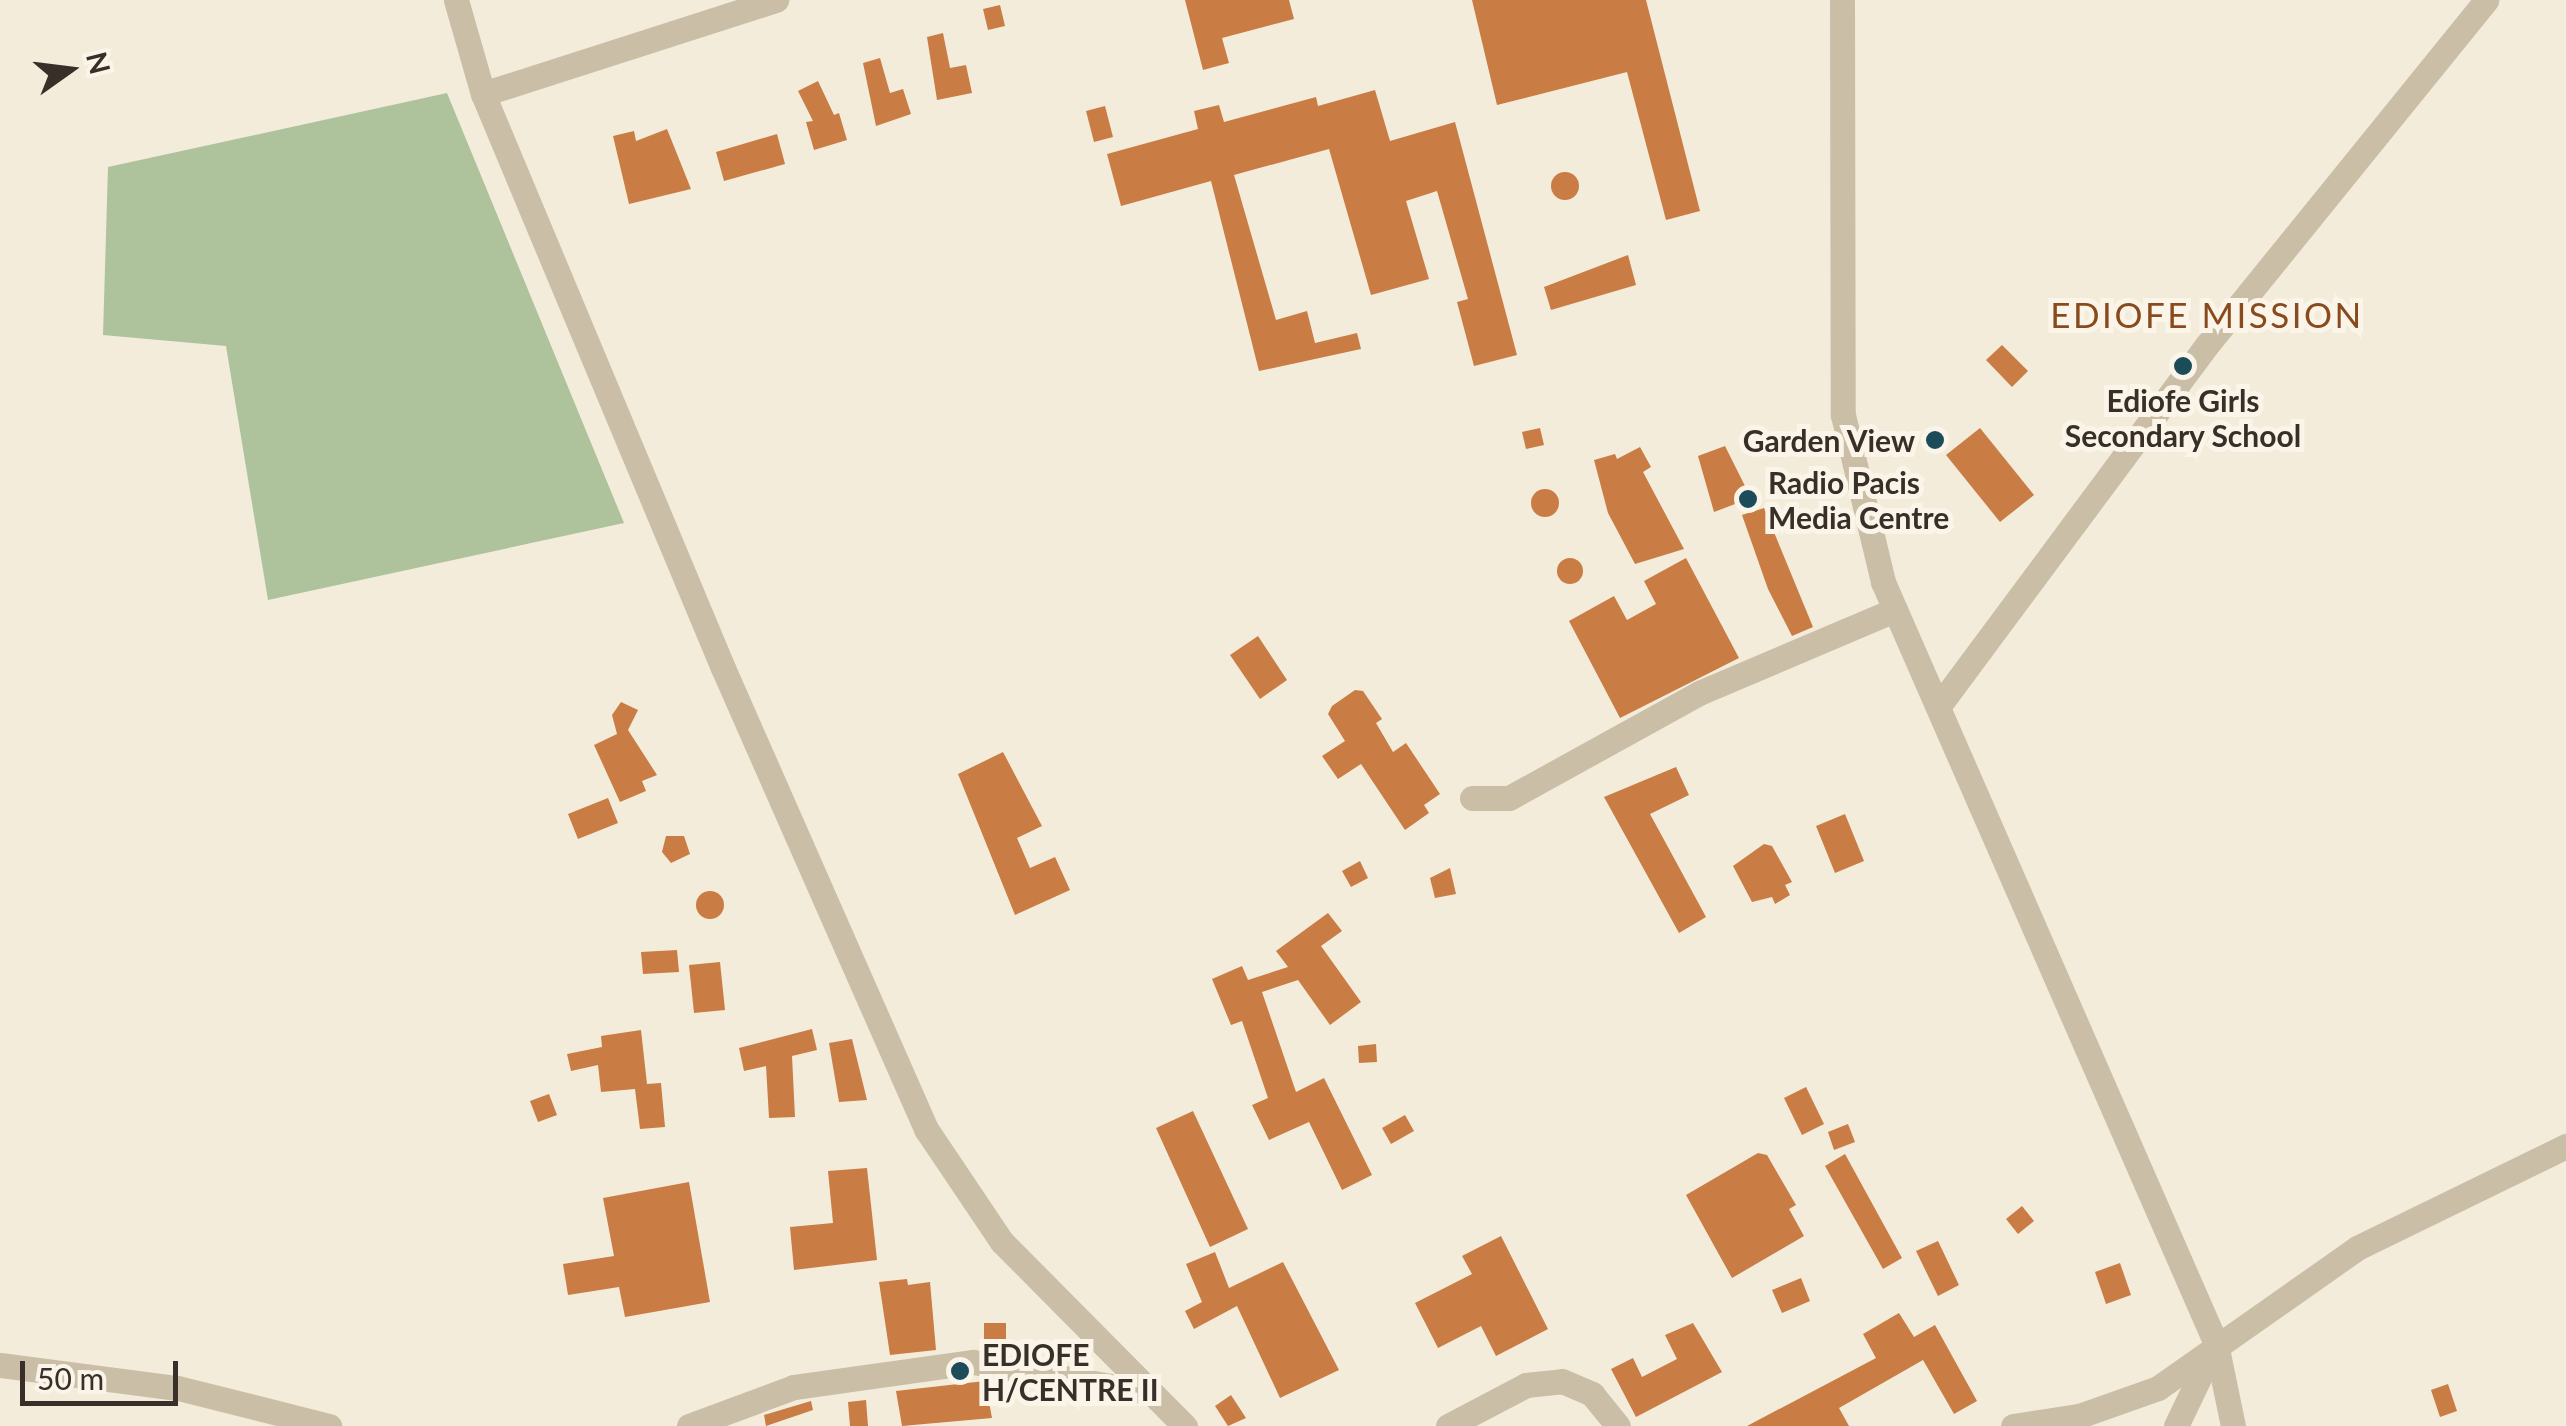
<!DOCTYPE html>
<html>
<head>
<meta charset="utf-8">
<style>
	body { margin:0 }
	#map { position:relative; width:2566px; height:1426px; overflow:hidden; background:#f3ecdb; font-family:Lato,sans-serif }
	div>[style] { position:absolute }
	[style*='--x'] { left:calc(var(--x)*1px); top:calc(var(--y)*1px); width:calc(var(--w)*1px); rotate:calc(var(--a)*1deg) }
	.green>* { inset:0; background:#aec29b }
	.building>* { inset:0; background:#c97c43 }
	.round { border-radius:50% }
	.minor>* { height:25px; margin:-12.5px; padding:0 12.5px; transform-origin:12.5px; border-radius:12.5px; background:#cbbea7 }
	.dots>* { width:28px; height:28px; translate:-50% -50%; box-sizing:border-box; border:5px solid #faf5e8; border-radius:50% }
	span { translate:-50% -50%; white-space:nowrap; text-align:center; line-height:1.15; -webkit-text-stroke:10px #faf5e8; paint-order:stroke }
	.poi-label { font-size:30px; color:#372f28; font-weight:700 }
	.right { translate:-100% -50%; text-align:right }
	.left { translate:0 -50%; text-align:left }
	.quarter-label { font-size:35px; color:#894b1e; letter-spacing:2.5px }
	.north { position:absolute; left:20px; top:20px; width:100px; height:100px; -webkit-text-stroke:8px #faf5e8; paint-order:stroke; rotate:76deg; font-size:28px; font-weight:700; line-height:40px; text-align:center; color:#372f28 }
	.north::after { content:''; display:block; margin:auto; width:35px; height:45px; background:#372f28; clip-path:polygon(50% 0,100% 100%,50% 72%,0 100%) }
	.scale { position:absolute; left:20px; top:1361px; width:158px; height:45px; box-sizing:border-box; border:5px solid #372f28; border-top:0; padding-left:12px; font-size:30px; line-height:35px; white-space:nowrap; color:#372f28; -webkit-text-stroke:8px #faf5e8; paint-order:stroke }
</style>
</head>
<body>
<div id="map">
	<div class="green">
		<i style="clip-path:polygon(447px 93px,624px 523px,268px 600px,226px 346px,103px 335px,108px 167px)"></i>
	</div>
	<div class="building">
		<i style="clip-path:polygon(1185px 0,1289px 0,1294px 19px,1222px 38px,1229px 63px,1203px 70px)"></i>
		<i style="clip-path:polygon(1472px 0,1646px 0,1700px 211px,1666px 220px,1627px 72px,1497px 105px)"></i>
		<i style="clip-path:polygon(1000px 5px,1005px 26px,988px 30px,983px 9px)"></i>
		<i style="clip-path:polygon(943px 33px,950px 68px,966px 65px,972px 93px,937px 100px,927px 37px)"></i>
		<i style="clip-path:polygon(880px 58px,890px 93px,903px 89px,911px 114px,876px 126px,863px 63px)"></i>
		<i style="clip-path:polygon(818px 81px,834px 115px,839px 113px,847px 140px,814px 150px,806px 122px,813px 121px,798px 91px)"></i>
		<i style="clip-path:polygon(1375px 90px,1390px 141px,1455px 122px,1517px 355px,1474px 366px,1457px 302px,1468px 299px,1437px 191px,1406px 201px,1429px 279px,1371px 295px,1329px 149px,1234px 175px,1276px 320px,1307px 311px,1315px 343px,1357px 333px,1361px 349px,1259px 371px,1211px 181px,1121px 206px,1107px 154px,1198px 129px,1194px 111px,1219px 105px,1224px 122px,1316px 97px,1318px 106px)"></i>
		<i style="clip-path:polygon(1105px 106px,1113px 137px,1094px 142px,1086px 111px)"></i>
		<i style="clip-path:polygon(667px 129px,691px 189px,629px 204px,613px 136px,634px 131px,636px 141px)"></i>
		<i style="clip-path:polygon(777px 134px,785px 164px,724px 181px,716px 152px)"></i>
		<i class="round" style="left:1551px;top:172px;width:28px;height:28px"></i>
		<i style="clip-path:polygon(1628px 255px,1636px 285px,1551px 310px,1544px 287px)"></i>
		<i style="clip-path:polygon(2002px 345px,2028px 371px,2012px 387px,1986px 360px)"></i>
		<i style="clip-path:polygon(1540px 428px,1544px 445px,1526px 449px,1522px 432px)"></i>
		<i style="clip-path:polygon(1980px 428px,2034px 495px,2000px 522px,1946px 455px)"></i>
		<i style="clip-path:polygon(1725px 446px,1751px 498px,1714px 512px,1698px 456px)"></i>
		<i style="clip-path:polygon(1640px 447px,1651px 467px,1643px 472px,1684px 549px,1635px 564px,1608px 513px,1594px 460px,1615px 454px,1617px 459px)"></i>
		<i class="round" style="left:1531px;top:489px;width:28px;height:28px"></i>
		<i style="clip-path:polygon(1764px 508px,1813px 627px,1792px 636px,1768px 589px,1742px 515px)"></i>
		<i style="clip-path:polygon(1686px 558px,1739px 658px,1620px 718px,1569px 621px,1614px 596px,1627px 620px,1656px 604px,1644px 581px)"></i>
		<i class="round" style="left:1557px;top:558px;width:26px;height:26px"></i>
		<i style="clip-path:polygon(1258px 636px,1287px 680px,1260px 699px,1230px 655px)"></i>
		<i style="clip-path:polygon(1355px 690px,1363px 691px,1382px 719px,1376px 723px,1393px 752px,1406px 743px,1440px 794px,1424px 805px,1429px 813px,1405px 830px,1361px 764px,1338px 779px,1322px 756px,1345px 741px,1328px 714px,1332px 706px)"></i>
		<i style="clip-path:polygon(621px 702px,638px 710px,628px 730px,657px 775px,642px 781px,646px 791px,620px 802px,594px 745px,617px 734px,612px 715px)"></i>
		<i style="clip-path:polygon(1003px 752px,1042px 826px,1017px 838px,1030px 868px,1055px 857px,1070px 890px,1015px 915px,958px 774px)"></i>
		<i style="clip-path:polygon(1676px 767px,1689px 795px,1650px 814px,1706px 917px,1679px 933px,1604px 797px)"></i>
		<i style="clip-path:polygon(608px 798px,618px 823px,578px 839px,568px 814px)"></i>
		<i style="clip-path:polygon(1845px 814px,1864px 861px,1835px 873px,1816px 826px)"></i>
		<i style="clip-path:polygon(666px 836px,684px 836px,690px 854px,671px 863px,662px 852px)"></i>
		<i style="clip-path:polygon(1764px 844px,1772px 846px,1792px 882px,1785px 885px,1790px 895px,1775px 904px,1772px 897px,1752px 902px,1733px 866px)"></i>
		<i style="clip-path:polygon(1360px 861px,1368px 878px,1351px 887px,1342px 871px)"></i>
		<i style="clip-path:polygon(1450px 868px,1456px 894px,1435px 898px,1430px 878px)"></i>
		<i class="round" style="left:696px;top:891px;width:28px;height:28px"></i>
		<i style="clip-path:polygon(1328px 913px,1342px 931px,1321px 946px,1361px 1002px,1330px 1025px,1298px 980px,1262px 992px,1296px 1092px,1324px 1078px,1372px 1175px,1342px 1190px,1309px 1122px,1269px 1140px,1252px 1105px,1268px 1098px,1242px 1021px,1231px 1025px,1212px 979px,1242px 966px,1248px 980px,1288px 967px,1276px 951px)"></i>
		<i style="clip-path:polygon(677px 950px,679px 972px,643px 974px,641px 952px)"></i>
		<i style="clip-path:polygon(720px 962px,725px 1010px,694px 1013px,689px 965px)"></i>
		<i style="clip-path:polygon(812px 1029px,817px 1050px,792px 1056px,795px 1117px,769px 1118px,766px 1066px,744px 1071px,739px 1048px)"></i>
		<i style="clip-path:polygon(641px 1030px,647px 1084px,661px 1083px,665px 1127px,640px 1129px,635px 1089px,601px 1092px,598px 1065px,571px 1071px,567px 1054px,602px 1047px,601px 1036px)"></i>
		<i style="clip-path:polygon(852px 1039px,867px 1100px,839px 1102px,829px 1043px)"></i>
		<i style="clip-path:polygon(1376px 1044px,1377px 1062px,1359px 1063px,1358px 1046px)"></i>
		<i style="clip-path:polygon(1806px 1087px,1824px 1124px,1802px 1135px,1784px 1098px)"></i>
		<i style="clip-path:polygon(549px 1094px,557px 1115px,538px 1122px,530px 1101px)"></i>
		<i style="clip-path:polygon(1193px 1111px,1248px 1229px,1210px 1247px,1156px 1128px)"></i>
		<i style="clip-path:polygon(1405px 1115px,1414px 1131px,1391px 1144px,1382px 1128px)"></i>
		<i style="clip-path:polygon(1848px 1124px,1855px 1142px,1834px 1150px,1828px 1132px)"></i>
		<i style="clip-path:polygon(1758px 1153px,1767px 1155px,1796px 1205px,1789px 1209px,1804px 1236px,1732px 1278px,1686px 1195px)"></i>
		<i style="clip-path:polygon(1845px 1154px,1902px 1258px,1883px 1269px,1825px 1166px)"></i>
		<i style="clip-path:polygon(867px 1168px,877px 1260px,794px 1270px,790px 1227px,833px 1223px,828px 1171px)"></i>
		<i style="clip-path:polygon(689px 1182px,710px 1302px,625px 1317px,619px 1287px,568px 1295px,563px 1264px,614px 1256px,603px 1198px)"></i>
		<i style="clip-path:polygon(2022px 1206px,2034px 1221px,2018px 1234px,2006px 1219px)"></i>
		<i style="clip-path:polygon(1501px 1236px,1548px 1329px,1496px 1356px,1481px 1326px,1438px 1348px,1415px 1303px,1472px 1274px,1462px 1256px)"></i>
		<i style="clip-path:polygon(1938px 1241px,1959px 1285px,1938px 1296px,1916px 1251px)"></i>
		<i style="clip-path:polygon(1215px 1252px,1229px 1288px,1283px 1262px,1339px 1370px,1280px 1398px,1237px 1306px,1194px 1329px,1185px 1311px,1202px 1302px,1186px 1264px)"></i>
		<i style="clip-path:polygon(2120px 1263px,2131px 1295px,2106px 1304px,2095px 1272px)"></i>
		<i style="clip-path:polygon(1801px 1278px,1810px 1301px,1782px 1313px,1772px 1290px)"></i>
		<i style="clip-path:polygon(907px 1279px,908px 1285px,930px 1282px,936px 1350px,890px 1355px,879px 1282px)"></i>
		<i style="clip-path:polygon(1899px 1313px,1914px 1337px,1935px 1325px,1977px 1401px,1954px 1414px,1923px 1360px,1839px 1408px,1849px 1426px,1747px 1426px,1876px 1358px,1863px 1334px)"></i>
		<i style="clip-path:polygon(984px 1323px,1006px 1323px,1006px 1344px,984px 1345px)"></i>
		<i style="clip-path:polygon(1693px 1323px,1722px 1372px,1636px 1417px,1611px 1369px,1633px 1358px,1642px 1377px,1677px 1359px,1665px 1335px)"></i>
		<i style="clip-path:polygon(985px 1381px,992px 1418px,902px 1426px,896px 1391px)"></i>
		<i style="clip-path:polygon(2448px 1384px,2457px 1411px,2440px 1417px,2431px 1390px)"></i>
		<i style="clip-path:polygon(1231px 1395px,1246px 1418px,1228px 1426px,1215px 1406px)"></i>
		<i style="clip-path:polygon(866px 1400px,868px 1426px,850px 1426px,848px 1402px)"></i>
		<i style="clip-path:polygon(811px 1401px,813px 1410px,766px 1426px,764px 1415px)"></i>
	</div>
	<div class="minor">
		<i style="--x:456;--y:0;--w:98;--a:74"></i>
		<i style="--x:483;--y:94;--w:622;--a:67.31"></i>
		<i style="--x:723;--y:668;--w:504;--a:66.23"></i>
		<i style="--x:926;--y:1129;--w:136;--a:56.1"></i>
		<i style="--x:1002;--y:1242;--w:260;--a:45.2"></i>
		<i style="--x:1842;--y:0;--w:415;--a:89.9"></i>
		<i style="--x:1843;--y:415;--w:172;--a:76.5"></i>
		<i style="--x:1883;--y:582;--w:832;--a:66.39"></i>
		<i style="--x:2216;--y:1344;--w:84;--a:78.3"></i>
		<i style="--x:483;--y:94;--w:308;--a:-17.8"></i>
		<i style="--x:1938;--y:707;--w:451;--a:-53.4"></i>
		<i style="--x:2207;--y:345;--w:444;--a:-51"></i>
		<i style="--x:1472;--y:798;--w:37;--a:0"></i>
		<i style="--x:1509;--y:798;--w:217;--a:-28.9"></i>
		<i style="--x:1699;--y:693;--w:213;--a:-23"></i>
		<i style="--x:0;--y:1365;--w:179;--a:7.4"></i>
		<i style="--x:178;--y:1388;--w:156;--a:14.1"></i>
		<i style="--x:689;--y:1426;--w:112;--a:-20.4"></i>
		<i style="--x:794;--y:1387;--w:181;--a:-8"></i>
		<i style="--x:973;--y:1362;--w:181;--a:9.9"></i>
		<i style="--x:1448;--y:1426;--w:88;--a:-27.7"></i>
		<i style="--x:1526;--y:1385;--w:36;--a:-6"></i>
		<i style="--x:1562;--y:1381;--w:33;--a:23"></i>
		<i style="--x:1592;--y:1394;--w:41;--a:50.9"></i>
		<i style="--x:2013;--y:1426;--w:67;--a:-8.6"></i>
		<i style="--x:2079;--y:1416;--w:84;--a:-19.5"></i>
		<i style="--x:2158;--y:1388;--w:243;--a:-35.1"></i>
		<i style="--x:2357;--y:1248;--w:233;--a:-26"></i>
		<i style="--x:2176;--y:1426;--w:81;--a:-64.4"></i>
	</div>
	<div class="dots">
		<i style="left:2183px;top:366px;background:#1c4b5a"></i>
		<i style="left:1935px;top:440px;background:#1c4b5a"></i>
		<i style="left:1748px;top:499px;background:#1c4b5a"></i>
		<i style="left:960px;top:1371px;background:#1c4b5a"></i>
	</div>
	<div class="poi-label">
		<span style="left:2183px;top:417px">Ediofe Girls<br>Secondary School</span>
		<span class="right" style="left:1915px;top:440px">Garden View</span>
		<span class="left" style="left:1768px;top:499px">Radio Pacis<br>Media Centre</span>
		<span class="left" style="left:982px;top:1371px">EDIOFE<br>H/CENTRE II</span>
	</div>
	<div class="quarter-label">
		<span style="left:2207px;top:314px">EDIOFE MISSION</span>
	</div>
	<div class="north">N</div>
	<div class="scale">50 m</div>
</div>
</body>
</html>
